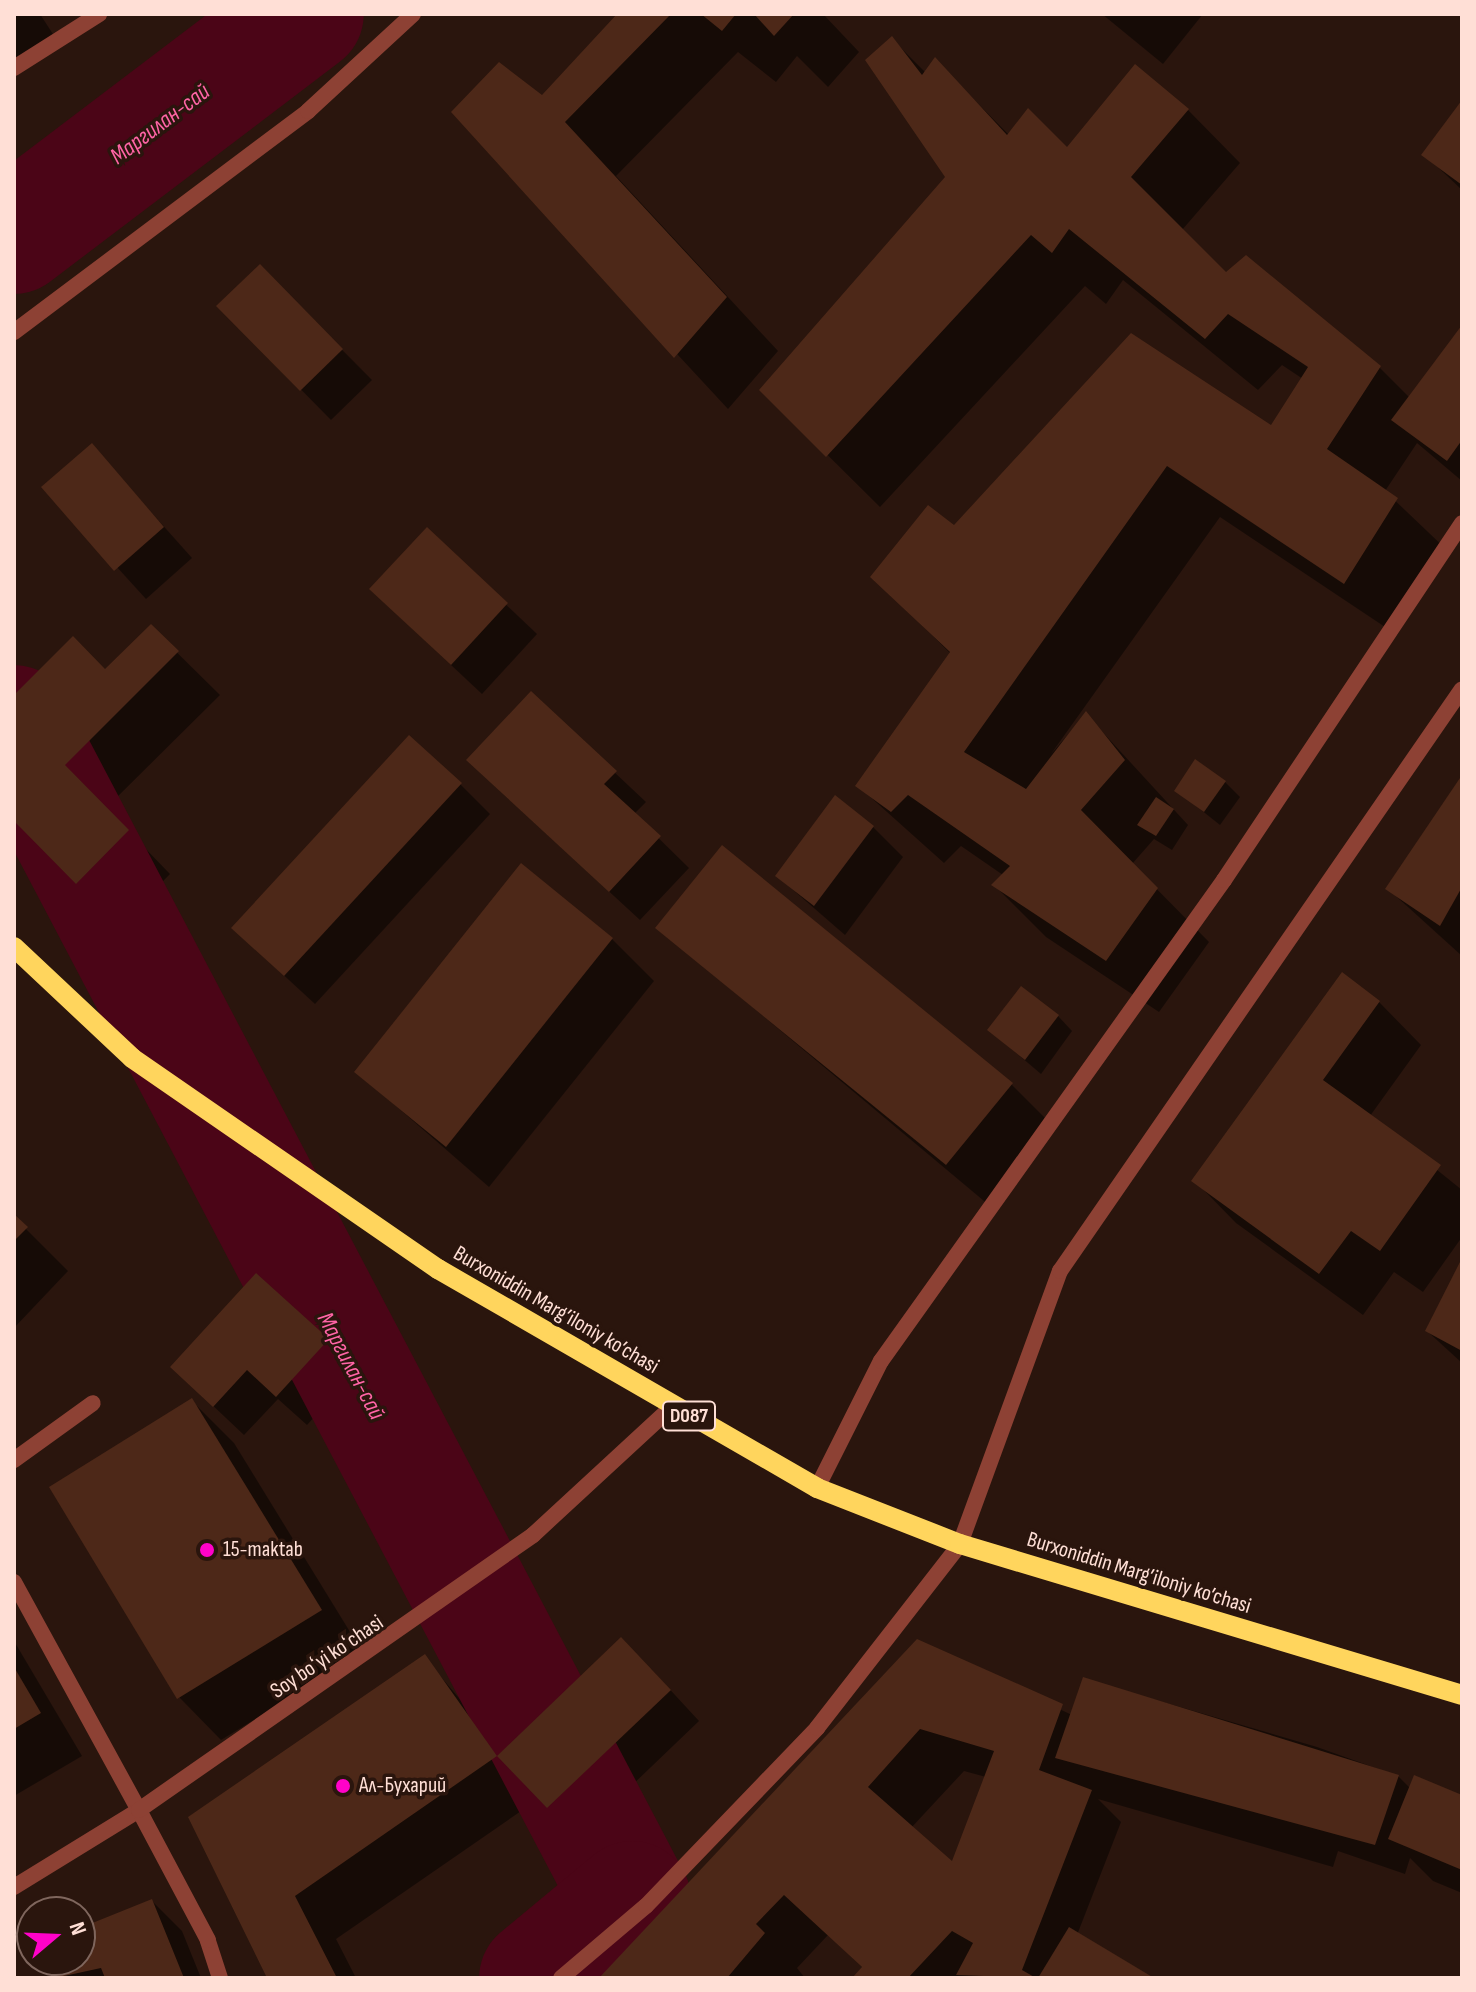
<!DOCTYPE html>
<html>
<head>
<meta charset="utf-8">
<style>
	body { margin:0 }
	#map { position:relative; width:1476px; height:1992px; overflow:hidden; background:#2a150d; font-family:"Sofia Sans Condensed",sans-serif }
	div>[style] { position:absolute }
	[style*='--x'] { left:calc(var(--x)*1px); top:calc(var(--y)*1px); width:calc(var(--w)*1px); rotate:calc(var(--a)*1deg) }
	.shadow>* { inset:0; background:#0007 }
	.river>* { height:118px; margin:-59px; padding:0 59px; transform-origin:59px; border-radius:59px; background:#4b0517 }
	.building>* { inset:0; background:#4d2818 }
	.service>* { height:16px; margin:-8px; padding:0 8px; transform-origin:8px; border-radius:8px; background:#8d4134 }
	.minor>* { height:16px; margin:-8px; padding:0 8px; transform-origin:8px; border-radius:8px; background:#8d4134 }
	.primary>* { height:20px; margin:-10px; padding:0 10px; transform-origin:10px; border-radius:10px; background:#ffd55d }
	.dots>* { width:22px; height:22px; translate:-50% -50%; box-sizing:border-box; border:4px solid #2a150d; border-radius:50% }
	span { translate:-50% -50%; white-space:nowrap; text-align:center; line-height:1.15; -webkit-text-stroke:7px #2a150d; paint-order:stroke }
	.shield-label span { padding:2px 6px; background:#2a150d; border:2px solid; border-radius:6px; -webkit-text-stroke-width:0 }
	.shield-label { font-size:20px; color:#ffdfd6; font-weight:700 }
	.street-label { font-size:22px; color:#ffdfd6 }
	.poi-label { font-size:22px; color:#ffdfd6 }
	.left { translate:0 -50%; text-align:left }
	.water-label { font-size:24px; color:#ff64a6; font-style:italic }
	.frame { position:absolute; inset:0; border:16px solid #ffdfd6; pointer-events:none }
	.north { position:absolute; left:16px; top:1896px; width:80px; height:80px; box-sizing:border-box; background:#2a150d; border:2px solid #7f665d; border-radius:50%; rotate:71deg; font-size:22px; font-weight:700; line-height:32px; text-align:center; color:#ffdfd6 }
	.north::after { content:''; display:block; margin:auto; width:28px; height:36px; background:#ff02c9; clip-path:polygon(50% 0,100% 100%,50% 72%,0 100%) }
</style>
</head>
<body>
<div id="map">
	<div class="shadow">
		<i style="clip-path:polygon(14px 14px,40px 14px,58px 42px,14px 70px)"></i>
		<i style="clip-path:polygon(620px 14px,823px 14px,859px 52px,828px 87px,797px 56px,776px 82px,738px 52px,616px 176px,778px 351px,728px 409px,453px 112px,542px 98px)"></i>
		<i style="clip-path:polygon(1102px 14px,1203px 14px,1163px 64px)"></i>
		<i style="clip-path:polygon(892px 39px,926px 73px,935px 60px,1009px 135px,1067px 150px,1188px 110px,1240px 163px,1182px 230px,1226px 275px,1379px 367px,1410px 398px,1462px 328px,1462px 481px,1417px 443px,1385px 491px,1449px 552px,1397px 635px,1220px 517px,1051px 754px,1086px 714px,1188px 825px,1172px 850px,1154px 839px,1132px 864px,1209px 942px,1159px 1012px,1046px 937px,994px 885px,1003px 875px,961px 846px,944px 863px,858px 786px,951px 654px,873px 577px,954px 528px,1272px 427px,1303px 379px,1282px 365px,1258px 390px,1123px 280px,1106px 304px,1085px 286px,880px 507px,762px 390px,948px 177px)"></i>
		<i style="clip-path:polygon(1462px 103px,1462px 190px,1424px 154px)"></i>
		<i style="clip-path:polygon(260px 267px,372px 380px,331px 420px,219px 306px)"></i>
		<i style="clip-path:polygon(92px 446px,192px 558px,146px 599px,44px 487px)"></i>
		<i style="clip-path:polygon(427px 530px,537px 634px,482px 694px,402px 619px)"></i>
		<i style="clip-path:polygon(151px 627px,220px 695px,106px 808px,170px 874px,120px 925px,14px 818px,14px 698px,106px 671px)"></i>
		<i style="clip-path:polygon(531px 694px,646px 802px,634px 814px,689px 868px,640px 920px,499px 790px)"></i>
		<i style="clip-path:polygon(1462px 779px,1462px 956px,1387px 888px)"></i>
		<i style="clip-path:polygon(1225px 782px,1240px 797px,1220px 825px,1176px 790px)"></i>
		<i style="clip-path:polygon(460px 784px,490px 814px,315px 1004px,264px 957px)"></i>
		<i style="clip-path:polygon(873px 827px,903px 857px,845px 935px,777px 876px)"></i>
		<i style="clip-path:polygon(658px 928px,1011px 1084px,1054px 1127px,990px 1206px)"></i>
		<i style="clip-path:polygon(612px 939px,654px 981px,489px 1187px,357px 1072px)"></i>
		<i style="clip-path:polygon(1379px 1002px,1421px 1045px,1370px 1116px,1462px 1190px,1462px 1237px,1423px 1292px,1394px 1272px,1363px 1315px,1236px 1223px,1194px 1180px)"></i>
		<i style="clip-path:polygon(1058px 1016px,1072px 1031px,1041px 1074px,989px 1030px)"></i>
		<i style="clip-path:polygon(14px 1217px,68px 1271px,14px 1328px)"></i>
		<i style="clip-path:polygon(1462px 1263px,1462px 1363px,1427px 1331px)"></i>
		<i style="clip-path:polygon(327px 1340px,357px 1370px,307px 1425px,278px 1399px,244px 1435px,172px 1367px)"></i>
		<i style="clip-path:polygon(192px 1401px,234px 1443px,363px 1653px,221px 1740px,179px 1697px)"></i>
		<i style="clip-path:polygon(14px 1641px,82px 1756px,14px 1796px)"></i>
		<i style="clip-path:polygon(evenodd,918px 1642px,1072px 1715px,1084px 1679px,1317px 1747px,1398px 1776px,1411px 1789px,1462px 1797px,1462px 1893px,1433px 1881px,1410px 1858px,1405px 1874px,1338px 1851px,1333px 1867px,1098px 1799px,1121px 1822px,1077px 1935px,1150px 1978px,854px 1978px,863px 1968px,828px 1935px,797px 1968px,805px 1978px,601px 1978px,918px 1642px,964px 1771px,986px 1777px,953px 1865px,911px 1828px,964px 1771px)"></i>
		<i style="clip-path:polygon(424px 1657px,504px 1751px,651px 1669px,699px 1721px,578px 1837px,540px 1798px,336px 1939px,356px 1978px,269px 1978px,190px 1818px)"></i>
		<i style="clip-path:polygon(152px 1901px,182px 1931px,201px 1978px,58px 1978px,50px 1960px,80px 1960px,80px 1930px)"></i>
	</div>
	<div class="river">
		<i style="--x:14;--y:235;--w:365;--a:-37.2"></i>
		<i style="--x:14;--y:724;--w:1328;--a:62.28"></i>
		<i style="--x:632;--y:1900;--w:122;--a:140.3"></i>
	</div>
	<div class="building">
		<i style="clip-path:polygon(617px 14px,671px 14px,565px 122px,727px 297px,674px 358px,451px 112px,499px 62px,542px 95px)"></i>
		<i style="clip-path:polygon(701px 14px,736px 14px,722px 31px)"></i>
		<i style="clip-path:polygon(754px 14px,794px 14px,774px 36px)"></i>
		<i style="clip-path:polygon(892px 36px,922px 75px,935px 57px,1007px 135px,1028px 108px,1067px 147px,1135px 64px,1189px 109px,1131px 177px,1226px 272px,1246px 255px,1381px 366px,1327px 449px,1398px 498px,1344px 584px,1167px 466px,964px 752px,1026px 789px,1086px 711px,1125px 760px,1081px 810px,1158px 888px,1106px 961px,991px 885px,1010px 866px,908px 795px,891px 812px,855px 786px,950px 652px,870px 577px,928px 505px,954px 525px,1131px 333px,1271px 425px,1308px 367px,1228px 314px,1205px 339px,1069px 229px,1052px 253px,1031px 235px,826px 457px,759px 390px,945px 177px,865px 60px)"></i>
		<i style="clip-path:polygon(1462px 100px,1462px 185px,1421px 155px)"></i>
		<i style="clip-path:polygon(260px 264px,343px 349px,300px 391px,216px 306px)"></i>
		<i style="clip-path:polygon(1462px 325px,1462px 440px,1447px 461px,1391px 420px)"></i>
		<i style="clip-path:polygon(92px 443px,164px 527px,114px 571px,41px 487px)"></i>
		<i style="clip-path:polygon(427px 527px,508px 603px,451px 665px,369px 589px)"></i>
		<i style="clip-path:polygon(151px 624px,179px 651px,65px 765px,129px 830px,76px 884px,14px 821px,14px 695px,73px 636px,105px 669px)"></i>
		<i style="clip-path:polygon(531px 691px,617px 771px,604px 784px,661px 836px,609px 892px,466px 760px)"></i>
		<i style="clip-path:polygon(409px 735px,462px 783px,284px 976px,231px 928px)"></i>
		<i style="clip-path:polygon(1195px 759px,1226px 781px,1204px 812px,1174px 791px)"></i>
		<i style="clip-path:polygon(1462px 775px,1462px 887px,1440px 926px,1385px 889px)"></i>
		<i style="clip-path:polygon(835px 795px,874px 826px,814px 906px,775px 876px)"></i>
		<i style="clip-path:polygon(1156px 797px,1174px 809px,1156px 836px,1137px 825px)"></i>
		<i style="clip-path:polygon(722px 845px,1013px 1083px,946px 1165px,655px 928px)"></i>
		<i style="clip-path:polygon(521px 863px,613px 938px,446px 1147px,354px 1072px)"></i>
		<i style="clip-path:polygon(1342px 972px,1380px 1001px,1323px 1080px,1441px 1165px,1380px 1251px,1351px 1231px,1319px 1274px,1191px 1181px)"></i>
		<i style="clip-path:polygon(1021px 986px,1059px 1015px,1025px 1060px,987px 1030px)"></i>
		<i style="clip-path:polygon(14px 1214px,28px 1227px,14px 1241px)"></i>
		<i style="clip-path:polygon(1462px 1258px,1462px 1351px,1425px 1331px)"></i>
		<i style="clip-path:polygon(256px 1273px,329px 1339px,276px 1397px,247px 1370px,213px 1407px,170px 1367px)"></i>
		<i style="clip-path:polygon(192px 1398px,322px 1610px,177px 1699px,49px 1487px)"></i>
		<i style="clip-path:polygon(621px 1637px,671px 1690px,547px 1808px,497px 1756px)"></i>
		<i style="clip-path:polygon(evenodd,917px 1639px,1063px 1704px,1039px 1770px,1092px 1790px,1022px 1970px,1036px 1978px,956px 1975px,973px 1943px,952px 1931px,908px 1978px,852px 1978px,862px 1967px,784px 1895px,756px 1924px,765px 1933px,727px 1978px,599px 1978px,917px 1639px,920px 1729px,994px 1751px,952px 1861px,868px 1787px,920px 1729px)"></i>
		<i style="clip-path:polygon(425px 1654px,497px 1756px,295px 1896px,337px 1978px,267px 1978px,188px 1817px)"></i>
		<i style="clip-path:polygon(14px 1667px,41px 1713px,14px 1729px)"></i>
		<i style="clip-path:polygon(1083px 1677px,1399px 1775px,1375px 1845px,1055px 1758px)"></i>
		<i style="clip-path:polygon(1414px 1775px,1462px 1795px,1462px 1870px,1388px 1839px)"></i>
		<i style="clip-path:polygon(152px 1899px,184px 1978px,105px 1978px,101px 1968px,55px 1978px,48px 1960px,80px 1960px,80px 1928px)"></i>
		<i style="clip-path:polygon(1069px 1927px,1154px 1978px,1038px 1978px)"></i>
	</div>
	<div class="service">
		<i style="--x:14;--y:1460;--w:97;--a:-35.8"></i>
		<i style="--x:14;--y:1582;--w:260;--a:61.3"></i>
	</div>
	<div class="minor">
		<i style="--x:14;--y:68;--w:101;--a:-32.4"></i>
		<i style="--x:14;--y:332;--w:368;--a:-36.9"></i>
		<i style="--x:308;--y:111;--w:143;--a:-42.7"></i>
		<i style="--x:817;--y:1488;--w:142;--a:-63.3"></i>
		<i style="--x:881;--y:1361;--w:591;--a:-54.51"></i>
		<i style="--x:1224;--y:880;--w:429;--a:-56.3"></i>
		<i style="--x:14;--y:1887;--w:147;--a:-31.6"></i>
		<i style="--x:220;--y:1978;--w:40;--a:-108"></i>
		<i style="--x:208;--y:1940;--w:147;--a:-118"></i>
		<i style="--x:139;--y:1810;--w:480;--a:-34.9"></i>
		<i style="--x:533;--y:1535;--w:190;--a:-42.7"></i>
		<i style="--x:561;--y:1978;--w:111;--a:-40.3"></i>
		<i style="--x:646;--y:1906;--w:247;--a:-46.1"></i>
		<i style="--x:817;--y:1728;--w:233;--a:-52.1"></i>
		<i style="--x:960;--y:1544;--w:291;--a:-69.9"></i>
		<i style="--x:1060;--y:1271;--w:707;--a:-55.37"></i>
	</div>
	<div class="primary">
		<i style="--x:14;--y:947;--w:162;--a:43.2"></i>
		<i style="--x:132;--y:1058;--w:372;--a:34.6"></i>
		<i style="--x:438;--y:1269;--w:438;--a:30"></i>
		<i style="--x:817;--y:1488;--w:154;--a:21.4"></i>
		<i style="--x:960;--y:1544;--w:524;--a:16.74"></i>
	</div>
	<div class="dots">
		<i style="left:207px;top:1550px;background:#ff02c9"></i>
		<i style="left:343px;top:1786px;background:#ff02c9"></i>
	</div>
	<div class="shield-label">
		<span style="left:689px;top:1416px">D087</span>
	</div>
	<div class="street-label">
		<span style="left:556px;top:1310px;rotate:30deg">Burxoniddin Marg’iloniy ko’chasi</span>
		<span style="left:1139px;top:1573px;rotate:17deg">Burxoniddin Marg’iloniy ko’chasi</span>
		<span style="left:327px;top:1657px;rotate:-34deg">Soy boʻyi koʻchasi</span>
	</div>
	<div class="poi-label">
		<span class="left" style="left:223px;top:1550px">15-maktab</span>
		<span class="left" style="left:359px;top:1786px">Ал-Бухарий</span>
	</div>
	<div class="water-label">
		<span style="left:160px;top:124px;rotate:-37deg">Маргилан-сай</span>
		<span style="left:351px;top:1366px;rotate:62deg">Маргилан-сай</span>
	</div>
	<div class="frame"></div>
	<div class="north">N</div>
</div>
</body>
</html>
